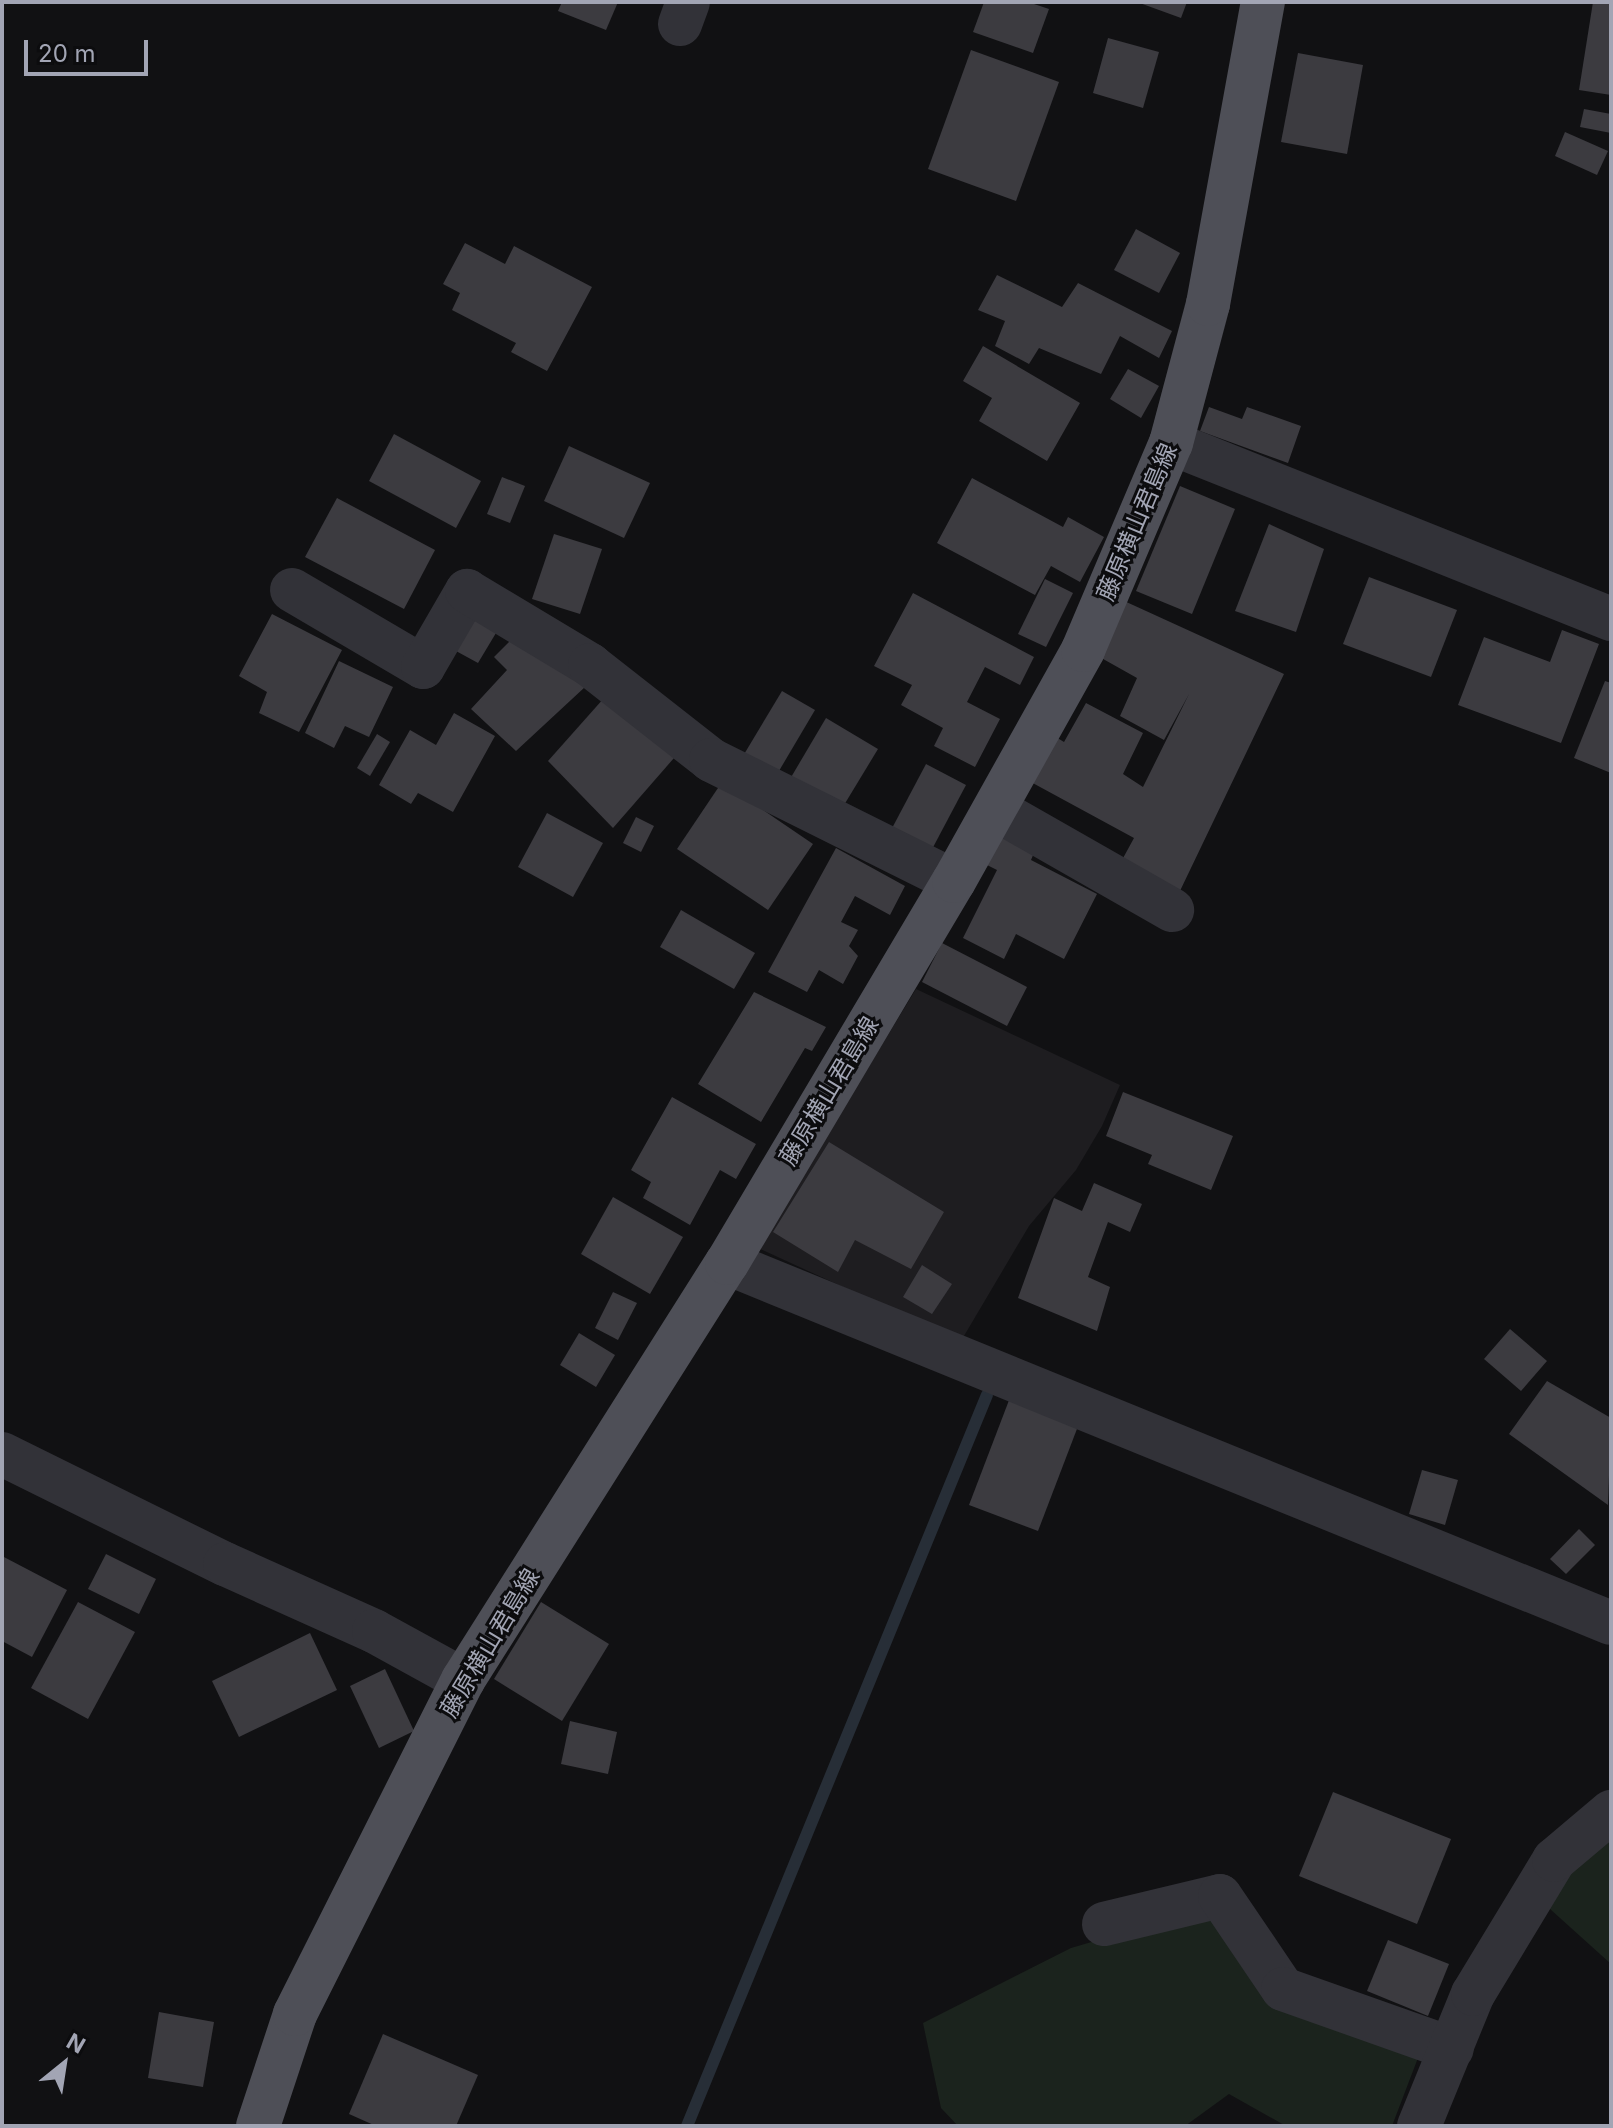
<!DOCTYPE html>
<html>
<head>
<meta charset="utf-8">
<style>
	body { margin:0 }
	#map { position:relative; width:1613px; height:2128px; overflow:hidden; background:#111113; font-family:Inter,"Noto Sans JP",sans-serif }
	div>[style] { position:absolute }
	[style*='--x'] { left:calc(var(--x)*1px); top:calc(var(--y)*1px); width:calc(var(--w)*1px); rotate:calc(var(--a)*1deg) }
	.built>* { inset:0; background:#1e1d20 }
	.green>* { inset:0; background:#1b231d }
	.stream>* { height:12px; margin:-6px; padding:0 6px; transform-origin:6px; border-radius:6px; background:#272e37 }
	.building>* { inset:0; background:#3c3b40 }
	.minor>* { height:44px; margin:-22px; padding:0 22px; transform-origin:22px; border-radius:22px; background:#323238 }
	.major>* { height:44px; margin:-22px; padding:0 22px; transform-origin:22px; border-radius:22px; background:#4e4f57 }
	span { translate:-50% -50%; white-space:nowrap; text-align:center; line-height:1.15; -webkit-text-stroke:6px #0c0c0e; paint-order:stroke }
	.street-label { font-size:24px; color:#a2a5b4 }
	.frame { position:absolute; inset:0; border:4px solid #a2a5b4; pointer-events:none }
	.north { position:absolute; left:24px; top:2024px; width:80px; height:80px; -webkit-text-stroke:6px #0c0c0e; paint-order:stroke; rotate:30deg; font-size:22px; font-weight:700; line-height:32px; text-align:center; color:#a2a5b4 }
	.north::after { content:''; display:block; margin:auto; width:28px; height:36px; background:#a2a5b4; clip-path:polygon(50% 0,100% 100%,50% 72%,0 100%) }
	.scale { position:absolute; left:24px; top:40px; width:124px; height:36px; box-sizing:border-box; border:4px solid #a2a5b4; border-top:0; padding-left:10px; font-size:24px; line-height:28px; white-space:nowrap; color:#a2a5b4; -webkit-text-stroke:6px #0c0c0e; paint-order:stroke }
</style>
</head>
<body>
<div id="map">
	<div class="built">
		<i style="clip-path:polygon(916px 989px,1120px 1085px,1102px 1126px,1076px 1170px,1029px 1226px,961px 1341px,758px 1248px)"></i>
	</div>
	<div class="green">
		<i style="clip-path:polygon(1611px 1827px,1611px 1964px,1540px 1900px)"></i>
		<i style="clip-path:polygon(1215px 1906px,1275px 2001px,1421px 2050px,1392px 2126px,1286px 2126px,1229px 2094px,1185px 2126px,958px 2126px,941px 2108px,923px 2023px,1071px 1948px)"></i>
	</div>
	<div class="stream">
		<i style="--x:687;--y:2126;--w:790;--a:-67.69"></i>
	</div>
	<div class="building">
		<i style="clip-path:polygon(562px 2px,618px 2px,606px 30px,558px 11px)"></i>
		<i style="clip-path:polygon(984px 2px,1028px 2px,1049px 9px,1033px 53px,973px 32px)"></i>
		<i style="clip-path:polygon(1137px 2px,1187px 2px,1181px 18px)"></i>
		<i style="clip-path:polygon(1593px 2px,1611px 2px,1611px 95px,1579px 90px)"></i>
		<i style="clip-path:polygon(1108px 38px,1159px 52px,1143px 108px,1093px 93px)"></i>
		<i style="clip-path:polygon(971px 50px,1059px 82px,1016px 201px,928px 169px)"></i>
		<i style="clip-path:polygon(1298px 53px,1363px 65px,1347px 154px,1281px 142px)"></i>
		<i style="clip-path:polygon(1584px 109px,1611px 114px,1611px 133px,1580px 127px)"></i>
		<i style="clip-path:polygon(1565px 132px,1608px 151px,1597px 175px,1555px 156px)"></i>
		<i style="clip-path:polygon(1136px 229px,1180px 253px,1159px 293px,1114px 270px)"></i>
		<i style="clip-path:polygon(465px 243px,505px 264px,514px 246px,592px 287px,547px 371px,511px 352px,516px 343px,452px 310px,460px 293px,443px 284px)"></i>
		<i style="clip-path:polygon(997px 275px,1062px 307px,1078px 283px,1172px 331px,1159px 358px,1120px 336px,1101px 374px,1039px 348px,1029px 364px,995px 346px,1005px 321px,978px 310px)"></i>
		<i style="clip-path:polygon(983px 346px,1080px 403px,1047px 461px,979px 421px,992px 398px,963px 381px)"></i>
		<i style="clip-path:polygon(1128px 369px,1159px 386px,1141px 418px,1110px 399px)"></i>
		<i style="clip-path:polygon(1209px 407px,1242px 419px,1247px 407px,1301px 426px,1288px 463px,1200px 431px)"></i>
		<i style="clip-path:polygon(394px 434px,481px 481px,456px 528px,369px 481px)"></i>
		<i style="clip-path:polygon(569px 446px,650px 483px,624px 538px,544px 501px)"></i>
		<i style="clip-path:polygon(502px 477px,525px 486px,510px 523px,487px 514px)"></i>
		<i style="clip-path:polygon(972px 478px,1063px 527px,1068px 517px,1104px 537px,1080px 582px,1051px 566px,1035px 595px,937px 543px)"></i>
		<i style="clip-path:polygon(1180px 486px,1235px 509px,1192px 614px,1136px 591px)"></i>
		<i style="clip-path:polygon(337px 498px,435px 550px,404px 609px,305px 557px)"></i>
		<i style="clip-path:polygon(1269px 524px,1324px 549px,1296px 632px,1235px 611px)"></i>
		<i style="clip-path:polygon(554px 534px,602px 549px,580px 614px,532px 599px)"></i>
		<i style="clip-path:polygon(1369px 577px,1457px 610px,1431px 677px,1343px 644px)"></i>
		<i style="clip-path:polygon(1045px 579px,1073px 593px,1046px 647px,1018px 634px)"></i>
		<i style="clip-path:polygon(913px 593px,1034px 657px,1020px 685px,985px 667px,967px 702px,1000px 719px,975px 767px,934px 746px,943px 728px,901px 705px,912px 685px,874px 666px)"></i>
		<i style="clip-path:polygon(1122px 600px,1284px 674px,1179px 893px,1122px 860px,1134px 838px,1029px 781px,1051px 734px,1064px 742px,1086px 703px,1143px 733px,1123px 774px,1143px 787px,1189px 694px,1164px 740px,1120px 716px,1137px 678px,1096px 655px)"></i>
		<i style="clip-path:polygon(272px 614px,342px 650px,299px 732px,259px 713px,267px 692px,239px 676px)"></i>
		<i style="clip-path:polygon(478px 615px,499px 628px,478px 663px,456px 651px)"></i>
		<i style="clip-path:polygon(1562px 630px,1599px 644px,1561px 743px,1458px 705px,1484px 637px,1550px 662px)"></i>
		<i style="clip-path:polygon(515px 636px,585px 687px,516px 751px,471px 709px,507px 670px,494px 657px)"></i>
		<i style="clip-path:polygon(339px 661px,393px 687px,369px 737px,345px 726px,334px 748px,305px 733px)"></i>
		<i style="clip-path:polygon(1605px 681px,1611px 683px,1611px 773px,1574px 758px)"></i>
		<i style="clip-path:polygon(782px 691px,815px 710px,776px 776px,743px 756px)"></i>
		<i style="clip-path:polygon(604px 698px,674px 758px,613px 828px,548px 761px)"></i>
		<i style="clip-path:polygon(454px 713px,495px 736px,453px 812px,418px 793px,411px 804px,379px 785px,410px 730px,436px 745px)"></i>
		<i style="clip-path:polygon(826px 718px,878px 749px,841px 810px,790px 779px)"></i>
		<i style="clip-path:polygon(377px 734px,390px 742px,370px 776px,357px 768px)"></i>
		<i style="clip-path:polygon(926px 764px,966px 785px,930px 853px,890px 832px)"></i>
		<i style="clip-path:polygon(722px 782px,813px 844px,768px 910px,677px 849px)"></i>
		<i style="clip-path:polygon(547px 813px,603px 843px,573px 897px,518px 867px)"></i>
		<i style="clip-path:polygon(636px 817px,654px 826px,641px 852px,623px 843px)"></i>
		<i style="clip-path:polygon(999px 829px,1036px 848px,1031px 860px,1097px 894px,1064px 959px,1016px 934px,1004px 959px,963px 938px,997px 870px,983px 863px)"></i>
		<i style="clip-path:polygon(836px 848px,905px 886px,890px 915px,855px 896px,841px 922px,858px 930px,849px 946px,858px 956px,843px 984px,819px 970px,807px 992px,768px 972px)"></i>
		<i style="clip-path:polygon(681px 910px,755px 953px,734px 989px,660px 947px)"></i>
		<i style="clip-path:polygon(942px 943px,1027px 987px,1007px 1026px,922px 982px)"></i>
		<i style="clip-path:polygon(754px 992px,826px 1027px,812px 1051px,805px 1048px,761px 1122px,698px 1084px)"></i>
		<i style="clip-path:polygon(1123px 1092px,1233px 1136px,1211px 1190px,1148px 1164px,1152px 1155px,1106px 1136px)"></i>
		<i style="clip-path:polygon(672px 1097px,756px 1144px,736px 1179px,720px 1170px,690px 1225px,643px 1198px,651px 1182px,631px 1170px)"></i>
		<i style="clip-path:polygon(829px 1142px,944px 1212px,911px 1269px,855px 1240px,838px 1272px,773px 1232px)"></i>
		<i style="clip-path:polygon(1094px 1183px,1142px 1204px,1130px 1232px,1108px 1222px,1088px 1277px,1110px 1287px,1097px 1331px,1018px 1298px,1054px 1198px,1082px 1211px)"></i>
		<i style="clip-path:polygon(613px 1197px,683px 1237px,650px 1294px,581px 1254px)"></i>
		<i style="clip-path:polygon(922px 1265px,952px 1284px,932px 1314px,903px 1297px)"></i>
		<i style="clip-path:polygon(613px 1292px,637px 1303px,618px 1340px,595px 1328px)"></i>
		<i style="clip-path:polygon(1510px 1329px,1547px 1361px,1521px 1391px,1484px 1359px)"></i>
		<i style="clip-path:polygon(579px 1333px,615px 1355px,596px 1387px,560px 1365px)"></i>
		<i style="clip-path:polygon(1547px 1381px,1611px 1418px,1608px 1505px,1509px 1434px)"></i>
		<i style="clip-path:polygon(1011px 1395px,1080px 1421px,1038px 1531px,969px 1505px)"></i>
		<i style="clip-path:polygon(1422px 1470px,1458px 1480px,1445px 1525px,1409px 1514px)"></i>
		<i style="clip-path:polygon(1579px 1529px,1595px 1545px,1566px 1574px,1550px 1559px)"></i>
		<i style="clip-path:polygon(106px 1554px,156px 1579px,139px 1614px,88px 1589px)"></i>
		<i style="clip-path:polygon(2px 1556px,67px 1590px,32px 1657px,2px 1641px)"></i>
		<i style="clip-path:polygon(78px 1602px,135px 1632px,88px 1719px,31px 1688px)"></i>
		<i style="clip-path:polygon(541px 1602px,609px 1644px,562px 1721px,494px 1679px)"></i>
		<i style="clip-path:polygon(310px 1633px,337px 1690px,239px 1737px,212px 1681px)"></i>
		<i style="clip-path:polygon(385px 1669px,414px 1731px,379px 1748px,350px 1686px)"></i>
		<i style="clip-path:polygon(570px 1721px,617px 1732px,608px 1774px,561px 1764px)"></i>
		<i style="clip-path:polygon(1333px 1792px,1451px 1839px,1417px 1924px,1299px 1876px)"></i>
		<i style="clip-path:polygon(1388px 1940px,1449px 1964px,1428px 2016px,1367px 1991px)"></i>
		<i style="clip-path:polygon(159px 2012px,214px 2022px,203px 2087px,148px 2078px)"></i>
		<i style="clip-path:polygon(383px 2034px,478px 2075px,456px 2126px,376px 2126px,349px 2114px)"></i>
	</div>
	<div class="minor">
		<i style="--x:680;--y:24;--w:23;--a:-70"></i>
		<i style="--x:1171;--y:443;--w:474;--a:21.8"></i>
		<i style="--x:292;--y:590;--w:152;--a:30.4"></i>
		<i style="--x:423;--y:667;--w:88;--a:-59.9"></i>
		<i style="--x:467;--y:591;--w:144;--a:31"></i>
		<i style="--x:590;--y:665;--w:154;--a:38.1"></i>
		<i style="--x:711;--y:760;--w:271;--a:26.5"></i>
		<i style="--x:995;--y:809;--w:204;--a:29.7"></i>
		<i style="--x:727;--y:1263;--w:954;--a:22.16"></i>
		<i style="--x:2;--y:1454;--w:249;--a:26.3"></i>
		<i style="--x:225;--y:1564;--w:163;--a:24.2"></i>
		<i style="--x:374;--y:1631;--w:102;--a:28.8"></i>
		<i style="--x:1104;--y:1924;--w:119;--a:-13.6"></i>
		<i style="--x:1220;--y:1896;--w:112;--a:55.9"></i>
		<i style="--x:1283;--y:1989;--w:179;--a:19.5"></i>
		<i style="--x:1419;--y:2126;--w:143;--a:-67.8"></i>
		<i style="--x:1473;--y:1994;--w:157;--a:-58.8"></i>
		<i style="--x:1554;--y:1860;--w:75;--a:-40.1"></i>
	</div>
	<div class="major">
		<i style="--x:258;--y:2126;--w:118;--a:-71.7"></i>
		<i style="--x:295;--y:2014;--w:374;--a:-63.3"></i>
		<i style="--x:463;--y:1680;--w:494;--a:-57.7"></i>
		<i style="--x:727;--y:1263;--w:444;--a:-59.3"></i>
		<i style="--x:954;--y:881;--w:265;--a:-60.8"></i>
		<i style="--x:1083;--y:650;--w:225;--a:-67"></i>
		<i style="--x:1171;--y:443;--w:144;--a:-75.1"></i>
		<i style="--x:1208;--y:304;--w:307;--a:-79.7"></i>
	</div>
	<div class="street-label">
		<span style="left:1137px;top:522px;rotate:-67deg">藤原横山君島線</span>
		<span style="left:829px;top:1091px;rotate:-59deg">藤原横山君島線</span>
		<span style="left:490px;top:1643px;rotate:-59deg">藤原横山君島線</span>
	</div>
	<div class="frame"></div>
	<div class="north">N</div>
	<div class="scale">20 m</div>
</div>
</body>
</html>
